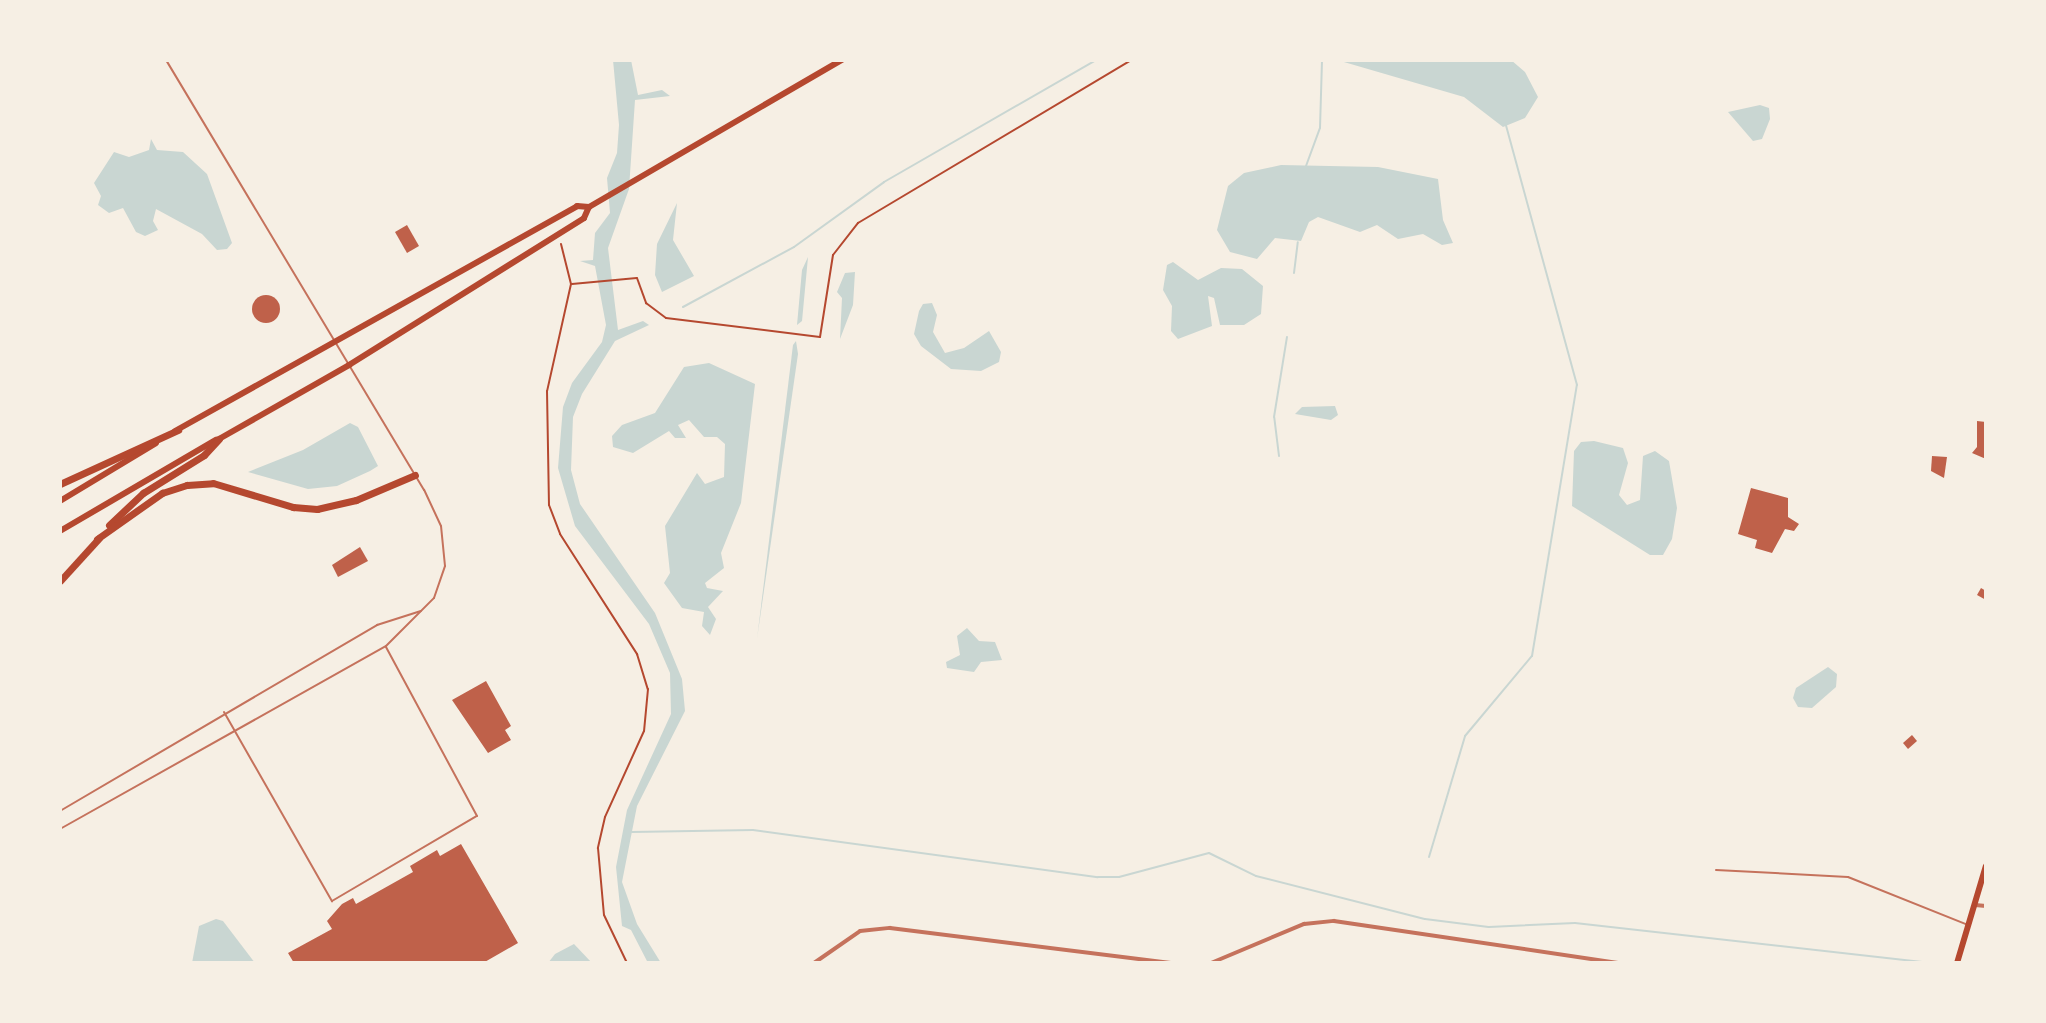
<!DOCTYPE html>
<html>
<head>
<meta charset="utf-8">
<style>
	body { margin:0 }
	#map { position:relative; width:2046px; height:1023px; overflow:hidden; background:#f6efe4; font-family:Poppins,sans-serif }
	div>[style] { position:absolute }
	[style*='--x'] { left:calc(var(--x)*1px); top:calc(var(--y)*1px); width:calc(var(--w)*1px); rotate:calc(var(--a)*1deg) }
	.water>* { inset:0; background:#c9d6d2 }
	.stream>* { height:2px; margin:-1px; padding:0 1px; transform-origin:1px; border-radius:1px; background:#c9d6d2 }
	.building>* { inset:0; background:#bf614a }
	.round { border-radius:50% }
	.path>* { height:2px; margin:-1px; padding:0 1px; transform-origin:1px; border-radius:1px; background:#b5482f }
	.service>* { height:2px; margin:-1px; padding:0 1px; transform-origin:1px; border-radius:1px; background:#c5725c }
	.minor>* { height:4px; margin:-2px; padding:0 2px; transform-origin:2px; border-radius:2px; background:#c5725c }
	.primary>* { height:6px; margin:-3px; padding:0 3px; transform-origin:3px; border-radius:3px; background:#b5482f }
	.trunk>* { height:6px; margin:-3px; padding:0 3px; transform-origin:3px; border-radius:3px; background:#b5482f }
	.motorway>* { height:7px; margin:-3.5px; padding:0 3.5px; transform-origin:3.5px; border-radius:3.5px; background:#b5482f }
	span { translate:-50% -50%; white-space:nowrap; text-align:center; line-height:1.15; -webkit-text-stroke:7px #f6efe4; paint-order:stroke }
	.frame { position:absolute; inset:0; border:62px solid #f6efe4; pointer-events:none }
</style>
</head>
<body>
<div id="map">
	<div class="water">
		<i style="clip-path:polygon(613px 60px,631px 60px,638px 95px,662px 90px,670px 96px,635px 100px,629px 189px,608px 248px,618px 330px,643px 321px,649px 325px,615px 341px,582px 394px,573px 417px,571px 470px,580px 504px,655px 613px,682px 679px,685px 711px,637px 806px,622px 882px,637px 924px,661px 963px,648px 963px,631px 930px,622px 926px,616px 867px,627px 810px,671px 714px,670px 673px,649px 624px,575px 526px,558px 468px,563px 407px,572px 383px,602px 342px,606px 325px,595px 266px,580px 261px,593px 260px,595px 233px,610px 213px,607px 178px,617px 153px,619px 125px)"></i>
		<i style="clip-path:polygon(1337px 60px,1511px 60px,1525px 72px,1538px 97px,1525px 118px,1503px 127px,1464px 97px)"></i>
		<i style="clip-path:polygon(1760px 105px,1769px 108px,1770px 119px,1762px 139px,1753px 141px,1728px 112px)"></i>
		<i style="clip-path:polygon(151px 139px,157px 150px,183px 152px,207px 174px,232px 243px,227px 249px,217px 250px,202px 234px,156px 209px,153px 221px,158px 230px,145px 236px,136px 232px,123px 208px,109px 213px,98px 205px,101px 196px,94px 183px,114px 152px,129px 157px,149px 150px)"></i>
		<i style="clip-path:polygon(1281px 165px,1378px 167px,1438px 179px,1443px 220px,1453px 243px,1442px 245px,1423px 234px,1398px 239px,1377px 225px,1360px 232px,1318px 217px,1309px 222px,1301px 241px,1275px 238px,1257px 259px,1230px 252px,1217px 230px,1228px 186px,1244px 173px)"></i>
		<i style="clip-path:polygon(677px 203px,673px 240px,694px 276px,662px 292px,655px 275px,657px 244px)"></i>
		<i style="clip-path:polygon(808px 257px,802px 321px,797px 325px,802px 270px)"></i>
		<i style="clip-path:polygon(1173px 262px,1198px 280px,1221px 268px,1242px 269px,1263px 286px,1261px 314px,1244px 325px,1220px 325px,1214px 298px,1208px 296px,1212px 326px,1178px 339px,1171px 331px,1172px 306px,1163px 290px,1167px 265px)"></i>
		<i style="clip-path:polygon(855px 272px,853px 305px,840px 339px,842px 298px,837px 292px,845px 273px)"></i>
		<i style="clip-path:polygon(932px 303px,937px 315px,933px 332px,945px 353px,964px 348px,989px 331px,1001px 352px,999px 362px,981px 371px,951px 369px,921px 346px,914px 334px,919px 311px,923px 304px)"></i>
		<i style="clip-path:polygon(796px 341px,798px 354px,757px 639px,793px 345px)"></i>
		<i style="clip-path:polygon(709px 363px,755px 384px,741px 503px,721px 553px,724px 568px,705px 583px,707px 588px,723px 591px,708px 607px,716px 619px,710px 635px,702px 626px,704px 612px,682px 608px,664px 583px,670px 573px,665px 526px,697px 473px,705px 484px,724px 477px,725px 444px,717px 437px,704px 437px,689px 420px,678px 425px,686px 438px,675px 438px,669px 431px,633px 453px,613px 447px,612px 436px,622px 425px,655px 413px,684px 367px)"></i>
		<i style="clip-path:polygon(1335px 406px,1338px 415px,1331px 420px,1295px 414px,1302px 407px)"></i>
		<i style="clip-path:polygon(350px 423px,358px 427px,378px 466px,370px 471px,337px 486px,308px 489px,248px 472px,303px 450px)"></i>
		<i style="clip-path:polygon(1594px 441px,1623px 448px,1628px 463px,1619px 495px,1627px 505px,1640px 500px,1643px 456px,1655px 451px,1669px 461px,1677px 508px,1672px 539px,1663px 555px,1650px 555px,1572px 506px,1574px 451px,1581px 442px)"></i>
		<i style="clip-path:polygon(967px 628px,979px 641px,995px 642px,1002px 660px,981px 662px,974px 672px,947px 668px,946px 662px,960px 655px,957px 636px)"></i>
		<i style="clip-path:polygon(1828px 667px,1837px 674px,1836px 687px,1812px 708px,1798px 707px,1793px 698px,1796px 688px)"></i>
		<i style="clip-path:polygon(216px 919px,223px 921px,255px 963px,192px 963px,199px 926px)"></i>
		<i style="clip-path:polygon(574px 944px,592px 963px,548px 963px,555px 954px)"></i>
	</div>
	<div class="stream">
		<i style="--x:1306;--y:166;--w:40;--a:-69.8"></i>
		<i style="--x:1320;--y:128;--w:68;--a:-88.3"></i>
		<i style="--x:1294;--y:273;--w:31;--a:-83"></i>
		<i style="--x:683;--y:307;--w:126;--a:-28.4"></i>
		<i style="--x:794;--y:247;--w:111;--a:-35.8"></i>
		<i style="--x:884;--y:182;--w:245;--a:-29.9"></i>
		<i style="--x:1279;--y:456;--w:39;--a:-97"></i>
		<i style="--x:1274;--y:417;--w:81;--a:-80.8"></i>
		<i style="--x:632;--y:832;--w:121;--a:-0.9"></i>
		<i style="--x:753;--y:830;--w:348;--a:7.8"></i>
		<i style="--x:1098;--y:877;--w:21;--a:0"></i>
		<i style="--x:1119;--y:877;--w:93;--a:-14.9"></i>
		<i style="--x:1209;--y:853;--w:52;--a:26.1"></i>
		<i style="--x:1256;--y:876;--w:174;--a:14.3"></i>
		<i style="--x:1425;--y:919;--w:64;--a:7.1"></i>
		<i style="--x:1489;--y:927;--w:86;--a:-2.7"></i>
		<i style="--x:1575;--y:923;--w:356;--a:6.4"></i>
		<i style="--x:1429;--y:857;--w:126;--a:-73.4"></i>
		<i style="--x:1465;--y:736;--w:104;--a:-50.1"></i>
		<i style="--x:1532;--y:656;--w:275;--a:-80.6"></i>
		<i style="--x:1577;--y:385;--w:269;--a:-105.3"></i>
	</div>
	<div class="building">
		<i style="clip-path:polygon(407px 225px,419px 246px,407px 253px,395px 232px)"></i>
		<i class="round" style="left:252px;top:295px;width:28px;height:28px"></i>
		<i style="clip-path:polygon(1977px 421px,1986px 422px,1986px 459px,1972px 453px,1977px 447px)"></i>
		<i style="clip-path:polygon(1932px 456px,1947px 457px,1944px 478px,1931px 471px)"></i>
		<i style="clip-path:polygon(1751px 488px,1788px 498px,1788px 517px,1799px 524px,1794px 531px,1785px 529px,1772px 553px,1755px 548px,1757px 540px,1738px 534px)"></i>
		<i style="clip-path:polygon(360px 547px,368px 561px,338px 577px,332px 565px)"></i>
		<i style="clip-path:polygon(1981px 588px,1986px 591px,1986px 600px,1977px 595px)"></i>
		<i style="clip-path:polygon(486px 681px,511px 726px,505px 730px,511px 740px,488px 753px,452px 700px)"></i>
		<i style="clip-path:polygon(1912px 735px,1917px 741px,1908px 749px,1903px 743px)"></i>
		<i style="clip-path:polygon(461px 844px,518px 943px,483px 963px,294px 963px,288px 953px,332px 929px,327px 921px,342px 904px,353px 898px,356px 904px,413px 872px,410px 866px,437px 850px,440px 856px)"></i>
	</div>
	<div class="path">
		<i style="--x:561;--y:244;--w:41;--a:76"></i>
		<i style="--x:571;--y:284;--w:110;--a:102.6"></i>
		<i style="--x:547;--y:391;--w:114;--a:89"></i>
		<i style="--x:549;--y:505;--w:31;--a:69"></i>
		<i style="--x:560;--y:534;--w:143;--a:57.3"></i>
		<i style="--x:637;--y:654;--w:37;--a:73"></i>
		<i style="--x:648;--y:689;--w:42;--a:95.4"></i>
		<i style="--x:644;--y:731;--w:94;--a:114.4"></i>
		<i style="--x:605;--y:817;--w:32;--a:103"></i>
		<i style="--x:598;--y:848;--w:67;--a:84.9"></i>
		<i style="--x:604;--y:915;--w:53;--a:64.4"></i>
		<i style="--x:572;--y:284;--w:65;--a:-5.3"></i>
		<i style="--x:637;--y:278;--w:27;--a:70"></i>
		<i style="--x:646;--y:303;--w:25;--a:37"></i>
		<i style="--x:666;--y:318;--w:155;--a:7"></i>
		<i style="--x:820;--y:337;--w:83;--a:-81"></i>
		<i style="--x:833;--y:255;--w:41;--a:-52"></i>
		<i style="--x:858;--y:223;--w:318;--a:-30.8"></i>
	</div>
	<div class="service">
		<i style="--x:224;--y:712;--w:218;--a:60.3"></i>
		<i style="--x:332;--y:901;--w:168;--a:-30.4"></i>
		<i style="--x:477;--y:816;--w:192;--a:-118.3"></i>
		<i style="--x:60;--y:811;--w:368;--a:-30.4"></i>
		<i style="--x:377;--y:625;--w:46;--a:-17.7"></i>
		<i style="--x:60;--y:829;--w:374;--a:-29.3"></i>
		<i style="--x:386;--y:646;--w:68;--a:-45"></i>
		<i style="--x:434;--y:598;--w:34;--a:-71"></i>
		<i style="--x:445;--y:566;--w:40;--a:-95.7"></i>
		<i style="--x:441;--y:526;--w:40;--a:-115"></i>
		<i style="--x:424;--y:490;--w:501;--a:-120.96"></i>
		<i style="--x:1716;--y:870;--w:132;--a:3"></i>
		<i style="--x:1848;--y:877;--w:129;--a:21.8"></i>
	</div>
	<div class="minor">
		<i style="--x:1975;--y:905;--w:11;--a:5"></i>
		<i style="--x:814;--y:963;--w:56;--a:-34.8"></i>
		<i style="--x:860;--y:931;--w:30;--a:-6"></i>
		<i style="--x:890;--y:928;--w:285;--a:7.1"></i>
		<i style="--x:1211;--y:963;--w:101;--a:-22.8"></i>
		<i style="--x:1304;--y:924;--w:30;--a:-6"></i>
		<i style="--x:1334;--y:921;--w:287;--a:8.4"></i>
	</div>
	<div class="primary">
		<i style="--x:60;--y:531;--w:181;--a:-30.3"></i>
		<i style="--x:1957;--y:963;--w:101;--a:-73.4"></i>
	</div>
	<div class="trunk">
		<i style="--x:175;--y:431;--w:461;--a:-29.2"></i>
		<i style="--x:577;--y:206;--w:12;--a:5"></i>
		<i style="--x:219;--y:439;--w:150;--a:-29.6"></i>
		<i style="--x:349;--y:365;--w:277;--a:-32"></i>
		<i style="--x:584;--y:218;--w:12;--a:-66"></i>
		<i style="--x:589;--y:207;--w:293;--a:-30.2"></i>
		<i style="--x:60;--y:501;--w:112;--a:-31.1"></i>
	</div>
	<div class="motorway">
		<i style="--x:60;--y:484;--w:130;--a:-24.6"></i>
		<i style="--x:109;--y:525;--w:47;--a:-43.3"></i>
		<i style="--x:143;--y:493;--w:72;--a:-31.9"></i>
		<i style="--x:204;--y:455;--w:22;--a:-47"></i>
		<i style="--x:97;--y:539;--w:80;--a:-35.3"></i>
		<i style="--x:162;--y:493;--w:26;--a:-18"></i>
		<i style="--x:187;--y:485;--w:26;--a:-4"></i>
		<i style="--x:213;--y:483;--w:84;--a:16.7"></i>
		<i style="--x:293;--y:507;--w:24;--a:5"></i>
		<i style="--x:317;--y:509;--w:40;--a:-13"></i>
		<i style="--x:356;--y:500;--w:64;--a:-23"></i>
		<i style="--x:60;--y:581;--w:58;--a:-47.8"></i>
	</div>
	<div class="frame"></div>
</div>
</body>
</html>
